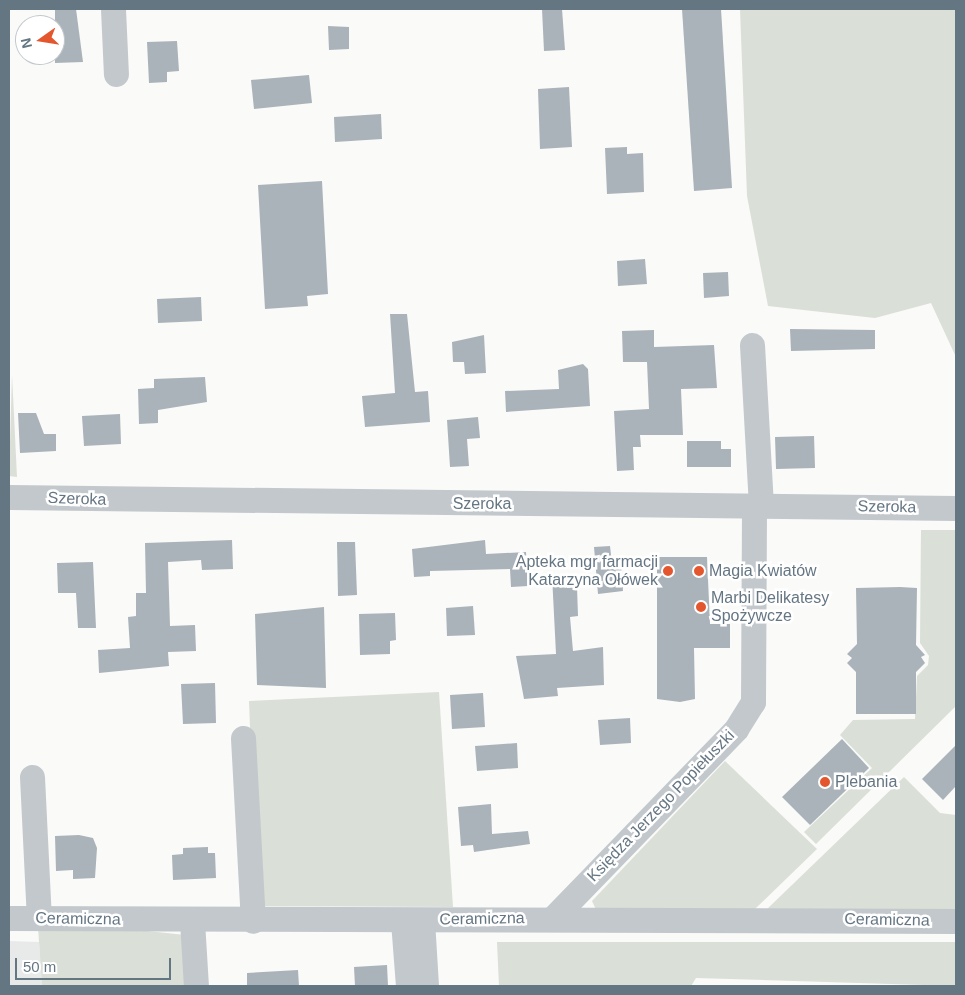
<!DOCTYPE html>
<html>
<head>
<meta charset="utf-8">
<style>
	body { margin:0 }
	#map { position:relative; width:965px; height:995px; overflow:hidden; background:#fafaf8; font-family:Arial,sans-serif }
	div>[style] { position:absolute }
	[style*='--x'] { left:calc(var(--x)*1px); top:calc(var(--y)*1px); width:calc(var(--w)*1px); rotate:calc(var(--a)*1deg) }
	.built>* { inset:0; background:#e8e9e9 }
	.green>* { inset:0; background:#dadfd7 }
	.building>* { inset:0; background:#aab3b9 }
	.minor>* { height:25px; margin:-12.5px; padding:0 12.5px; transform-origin:12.5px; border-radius:12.5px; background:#c3c8cc }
	.dots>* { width:14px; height:14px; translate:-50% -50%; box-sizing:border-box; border:2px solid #fff; border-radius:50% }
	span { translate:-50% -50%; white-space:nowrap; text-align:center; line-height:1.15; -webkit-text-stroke:5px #fff; paint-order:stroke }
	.street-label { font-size:16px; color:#657683 }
	.poi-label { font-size:16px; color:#657683 }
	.right { translate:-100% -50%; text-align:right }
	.left { translate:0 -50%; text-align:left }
	.frame { position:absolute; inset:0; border:10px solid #657683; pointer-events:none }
	.north { position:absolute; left:15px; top:15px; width:50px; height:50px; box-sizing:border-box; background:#fff; border:1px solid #c1c8cd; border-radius:50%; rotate:257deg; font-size:14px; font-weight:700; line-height:20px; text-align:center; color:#657683 }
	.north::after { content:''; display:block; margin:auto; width:18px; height:22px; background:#e4572e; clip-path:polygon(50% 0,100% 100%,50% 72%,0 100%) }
	.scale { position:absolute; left:15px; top:958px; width:156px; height:22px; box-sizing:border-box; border:2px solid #657683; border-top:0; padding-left:6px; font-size:15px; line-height:18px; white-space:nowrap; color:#657683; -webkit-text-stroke:4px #fff; paint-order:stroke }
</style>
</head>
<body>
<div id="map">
	<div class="built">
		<i style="clip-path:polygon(9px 941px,39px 942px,42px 986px,9px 986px)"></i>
	</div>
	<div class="green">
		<i style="clip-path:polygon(740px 9px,956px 9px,956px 357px,931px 303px,875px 318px,768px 306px,747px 196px)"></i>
		<i style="clip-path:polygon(12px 375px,17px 477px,9px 476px)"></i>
		<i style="clip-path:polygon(921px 530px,956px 530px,956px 706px,816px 844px,804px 832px,872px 768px,840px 735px,853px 720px,915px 719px,917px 676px,928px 665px,929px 656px,920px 643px)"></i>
		<i style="clip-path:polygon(439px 692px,453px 907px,257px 906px,249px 701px)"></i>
		<i style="clip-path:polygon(725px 761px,817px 849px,755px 909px,597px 912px,592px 901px)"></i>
		<i style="clip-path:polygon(904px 777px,940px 813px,956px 815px,956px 912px,765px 911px)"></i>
		<i style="clip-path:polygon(38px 927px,110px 927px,185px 935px,187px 986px,42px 986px)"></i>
		<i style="clip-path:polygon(497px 942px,956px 942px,956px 986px,696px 978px,691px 986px,499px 986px)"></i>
	</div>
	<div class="building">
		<i style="clip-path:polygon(55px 9px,76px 9px,83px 62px,55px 63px)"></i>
		<i style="clip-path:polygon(542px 9px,562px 9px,565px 50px,544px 51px)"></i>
		<i style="clip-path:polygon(682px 9px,721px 9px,732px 188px,694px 191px)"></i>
		<i style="clip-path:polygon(328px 26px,349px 27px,349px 49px,329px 50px)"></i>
		<i style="clip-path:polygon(177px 41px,179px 71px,167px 72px,167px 82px,149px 83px,147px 42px)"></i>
		<i style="clip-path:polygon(309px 75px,312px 103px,254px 109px,251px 80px)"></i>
		<i style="clip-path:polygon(569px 87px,572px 147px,540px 149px,538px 89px)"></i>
		<i style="clip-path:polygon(381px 114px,382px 139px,335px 142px,334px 117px)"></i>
		<i style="clip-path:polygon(627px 147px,627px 154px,643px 153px,644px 192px,607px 194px,605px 148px)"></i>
		<i style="clip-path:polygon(322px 181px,328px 294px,307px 296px,308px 306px,265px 309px,258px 185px)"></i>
		<i style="clip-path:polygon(645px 259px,647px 284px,618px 286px,617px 261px)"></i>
		<i style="clip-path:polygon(728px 272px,729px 296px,704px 298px,703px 273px)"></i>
		<i style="clip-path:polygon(201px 297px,202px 321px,158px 323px,157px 299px)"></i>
		<i style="clip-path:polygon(390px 314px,407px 314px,415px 392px,428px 391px,430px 422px,365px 427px,362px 396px,395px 393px)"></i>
		<i style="clip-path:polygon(790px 329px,875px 330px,875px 349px,791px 351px)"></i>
		<i style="clip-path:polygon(654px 330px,654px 347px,714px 345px,717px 388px,681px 389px,683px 435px,640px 435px,641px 447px,633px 447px,634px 470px,617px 471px,614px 411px,649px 409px,647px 362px,623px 362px,622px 331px)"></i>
		<i style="clip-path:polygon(484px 335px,486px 373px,465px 374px,464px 362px,453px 362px,452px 342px)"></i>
		<i style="clip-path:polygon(583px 364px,588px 369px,590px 406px,506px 412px,505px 391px,559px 389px,558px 370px)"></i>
		<i style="clip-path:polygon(205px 377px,207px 402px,158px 410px,158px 423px,139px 424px,138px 389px,154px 388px,154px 379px)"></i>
		<i style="clip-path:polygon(18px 413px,36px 413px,44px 434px,56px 434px,56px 451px,20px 453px)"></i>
		<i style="clip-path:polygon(120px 414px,121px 444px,84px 446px,82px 416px)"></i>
		<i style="clip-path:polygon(478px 417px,480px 438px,467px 439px,469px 466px,450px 467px,447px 420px)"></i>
		<i style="clip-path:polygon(814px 436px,815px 468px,776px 469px,775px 437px)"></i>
		<i style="clip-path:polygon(687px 441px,721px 441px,721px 449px,731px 449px,731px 467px,687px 467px)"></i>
		<i style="clip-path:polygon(232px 540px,233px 569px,202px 570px,201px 560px,168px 562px,170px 626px,195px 625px,196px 651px,168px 652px,169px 666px,99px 673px,98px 650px,130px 648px,128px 617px,136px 616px,136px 593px,146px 593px,145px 543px)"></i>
		<i style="clip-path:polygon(485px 540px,486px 554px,526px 552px,528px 586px,511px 587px,510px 569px,430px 571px,430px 576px,414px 577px,412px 549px)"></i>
		<i style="clip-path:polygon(337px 542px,355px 542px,357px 595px,338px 596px)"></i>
		<i style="clip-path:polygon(610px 546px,612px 564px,621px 563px,623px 591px,598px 594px,594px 547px)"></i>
		<i style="clip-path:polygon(657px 557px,707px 557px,710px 624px,730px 624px,730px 648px,694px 648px,695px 699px,680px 702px,657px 699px)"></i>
		<i style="clip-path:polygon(93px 562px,96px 628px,78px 628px,76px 593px,58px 593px,57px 563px)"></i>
		<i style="clip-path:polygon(566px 574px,567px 588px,577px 587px,578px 616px,570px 617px,573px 651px,603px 647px,604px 685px,557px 688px,558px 696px,524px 699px,516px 656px,556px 654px,552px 575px)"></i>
		<i style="clip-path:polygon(900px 587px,917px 588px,916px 645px,925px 655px,921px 657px,925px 663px,916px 672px,916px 714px,856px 714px,856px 672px,847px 663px,852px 658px,847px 654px,857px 644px,856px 588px)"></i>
		<i style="clip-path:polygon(473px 606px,475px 635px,447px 636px,446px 608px)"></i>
		<i style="clip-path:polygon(324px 607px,326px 688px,257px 685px,255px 614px)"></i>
		<i style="clip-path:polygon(395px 613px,396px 640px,390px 641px,390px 654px,360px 655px,359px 614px)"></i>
		<i style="clip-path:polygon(215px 683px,216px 723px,183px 724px,181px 684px)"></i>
		<i style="clip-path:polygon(483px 693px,485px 727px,452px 729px,450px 695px)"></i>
		<i style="clip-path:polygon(630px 718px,631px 743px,600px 745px,598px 720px)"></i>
		<i style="clip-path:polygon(842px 739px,869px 768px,810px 825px,782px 797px)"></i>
		<i style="clip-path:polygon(517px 743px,518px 768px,477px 771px,475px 746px)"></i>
		<i style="clip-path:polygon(956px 745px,956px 786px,943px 800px,922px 779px)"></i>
		<i style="clip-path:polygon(491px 804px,492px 834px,528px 831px,530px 844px,474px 852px,473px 845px,461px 846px,458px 807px)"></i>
		<i style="clip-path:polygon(79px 835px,93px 838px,97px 848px,95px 878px,73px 879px,73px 870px,56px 871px,55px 836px)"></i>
		<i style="clip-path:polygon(208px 847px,208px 853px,215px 853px,216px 878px,173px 880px,172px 855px,183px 854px,183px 848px)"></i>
		<i style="clip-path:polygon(387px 965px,388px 986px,355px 986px,354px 967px)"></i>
		<i style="clip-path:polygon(298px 970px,299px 986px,247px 986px,247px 973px)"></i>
	</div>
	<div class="minor">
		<i style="--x:113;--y:9;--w:65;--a:87.4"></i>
		<i style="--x:752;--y:345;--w:161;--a:86.8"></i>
		<i style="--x:9;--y:497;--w:947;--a:0.67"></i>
		<i style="--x:243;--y:738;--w:183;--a:86.9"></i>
		<i style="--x:32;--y:777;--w:141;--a:87.2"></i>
		<i style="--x:9;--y:918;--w:947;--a:0.18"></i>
		<i style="--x:553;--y:918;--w:263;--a:-45.9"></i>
		<i style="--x:736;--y:729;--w:32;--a:-58"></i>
		<i style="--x:753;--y:702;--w:196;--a:-89.7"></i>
		<i style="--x:422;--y:920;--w:66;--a:86.5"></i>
		<i style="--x:192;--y:921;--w:65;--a:86.5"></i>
		<i style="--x:403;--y:921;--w:65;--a:85.6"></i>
	</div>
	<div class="dots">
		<i style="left:668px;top:571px;background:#e4572e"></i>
		<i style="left:699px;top:571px;background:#e4572e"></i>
		<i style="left:701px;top:607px;background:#e4572e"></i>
		<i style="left:825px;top:782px;background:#e4572e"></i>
	</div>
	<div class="street-label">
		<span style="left:77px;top:499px;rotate:2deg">Szeroka</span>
		<span style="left:482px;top:504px">Szeroka</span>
		<span style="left:887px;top:507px;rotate:1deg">Szeroka</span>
		<span style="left:661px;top:806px;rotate:-46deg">Księdza Jerzego Popiełuszki</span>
		<span style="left:78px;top:919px;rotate:1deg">Ceramiczna</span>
		<span style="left:482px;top:919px;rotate:-1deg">Ceramiczna</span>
		<span style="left:887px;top:920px;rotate:1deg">Ceramiczna</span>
	</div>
	<div class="poi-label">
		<span class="right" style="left:658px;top:571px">Apteka mgr farmacji<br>Katarzyna Ołówek</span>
		<span class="left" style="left:709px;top:571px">Magia Kwiatów</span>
		<span class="left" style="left:711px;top:607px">Marbi Delikatesy<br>Spożywcze</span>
		<span class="left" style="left:835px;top:782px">Plebania</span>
	</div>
	<div class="frame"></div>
	<div class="north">N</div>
	<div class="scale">50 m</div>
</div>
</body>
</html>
